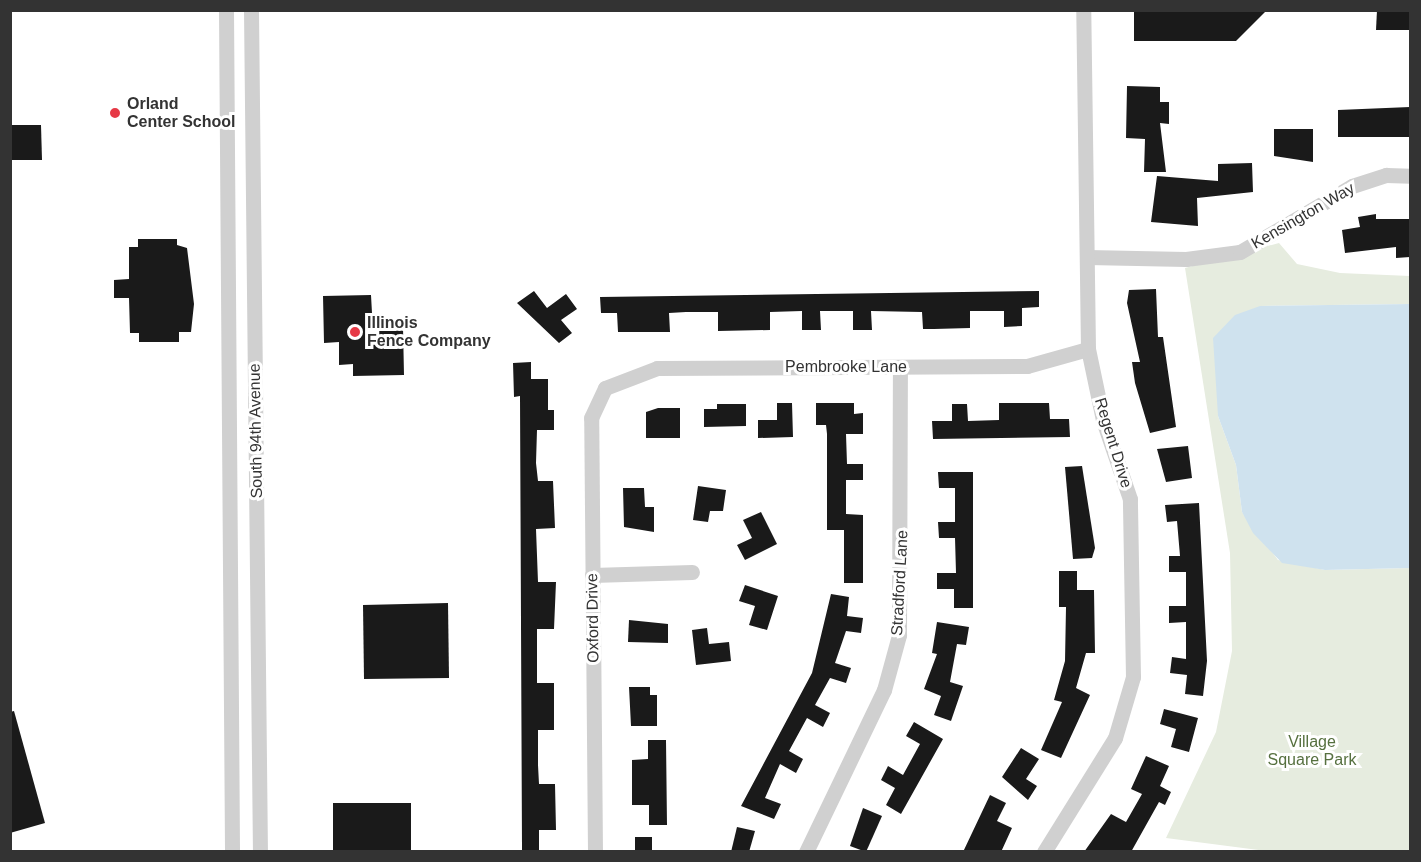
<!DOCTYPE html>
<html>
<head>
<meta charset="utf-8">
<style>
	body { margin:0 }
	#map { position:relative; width:1421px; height:862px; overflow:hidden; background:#fff; font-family:Arial,sans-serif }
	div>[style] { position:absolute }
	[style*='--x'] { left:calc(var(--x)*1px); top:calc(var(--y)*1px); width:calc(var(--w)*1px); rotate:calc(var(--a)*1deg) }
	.green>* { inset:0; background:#e6ecdf }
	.water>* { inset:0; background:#cfe2ee }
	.building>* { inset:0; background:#1a1a1a }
	.minor>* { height:15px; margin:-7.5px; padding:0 7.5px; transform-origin:7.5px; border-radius:7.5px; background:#d0d0d0 }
	.dots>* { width:16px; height:16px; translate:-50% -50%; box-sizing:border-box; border:3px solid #fff; border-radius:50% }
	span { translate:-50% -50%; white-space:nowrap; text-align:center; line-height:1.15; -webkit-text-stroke:6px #fff; paint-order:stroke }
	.poi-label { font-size:16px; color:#333; font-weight:700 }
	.left { translate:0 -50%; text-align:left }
	.street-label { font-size:16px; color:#333 }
	.park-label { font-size:16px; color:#56703f }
	.frame { position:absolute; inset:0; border:12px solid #333; pointer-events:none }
</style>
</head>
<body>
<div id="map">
	<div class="green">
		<i style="clip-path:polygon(1279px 243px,1297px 264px,1340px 273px,1410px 276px,1410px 304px,1260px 306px,1218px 416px,1236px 465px,1242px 512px,1278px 560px,1325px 570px,1410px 568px,1410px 851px,1273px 852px,1166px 838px,1216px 732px,1232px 651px,1230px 553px,1185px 268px)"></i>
	</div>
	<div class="water">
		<i style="clip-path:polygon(1410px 304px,1410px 568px,1325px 570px,1282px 563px,1253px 533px,1242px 512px,1236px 465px,1218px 416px,1213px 338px,1235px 315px,1260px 306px)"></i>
	</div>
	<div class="building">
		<i style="clip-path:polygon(1134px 10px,1267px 10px,1236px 41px,1134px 41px)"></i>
		<i style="clip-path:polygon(1377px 10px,1410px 10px,1410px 30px,1376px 30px)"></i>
		<i style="clip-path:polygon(1127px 86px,1160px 87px,1160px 102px,1169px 102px,1169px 124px,1160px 123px,1166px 172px,1144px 172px,1145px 139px,1126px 138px)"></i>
		<i style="clip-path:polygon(1410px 107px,1410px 137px,1338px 137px,1338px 110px)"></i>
		<i style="clip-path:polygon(10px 125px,41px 125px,42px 160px,10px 160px)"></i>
		<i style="clip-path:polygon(1274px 129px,1313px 129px,1313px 162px,1274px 156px)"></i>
		<i style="clip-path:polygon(1252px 163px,1253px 192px,1197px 198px,1198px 226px,1151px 222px,1157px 176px,1218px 181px,1218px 164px)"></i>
		<i style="clip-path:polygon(1376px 214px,1376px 219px,1410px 219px,1410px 257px,1396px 258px,1396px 247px,1345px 253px,1342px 230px,1360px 227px,1358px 217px)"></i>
		<i style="clip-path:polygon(138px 239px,177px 239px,177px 245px,187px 248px,194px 304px,191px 332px,179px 332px,179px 342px,139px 342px,139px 333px,130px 333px,129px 298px,114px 298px,114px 280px,129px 279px,129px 247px,138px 247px)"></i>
		<i style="clip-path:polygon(1156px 289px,1158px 337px,1163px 337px,1176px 427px,1150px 433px,1135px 383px,1132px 362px,1140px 362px,1127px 303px,1129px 290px)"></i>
		<i style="clip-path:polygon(534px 291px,547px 308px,566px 294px,577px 309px,561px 320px,572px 333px,559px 343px,517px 303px)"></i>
		<i style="clip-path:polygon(1039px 291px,1039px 307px,1022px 308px,1022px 326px,1004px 327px,1004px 311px,970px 311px,970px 328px,934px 329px,923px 329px,922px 312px,871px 311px,872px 330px,853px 330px,853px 311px,820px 311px,821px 330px,802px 330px,802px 311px,770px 312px,770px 330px,718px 331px,718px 312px,686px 312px,669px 313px,670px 332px,618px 332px,617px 313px,601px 313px,600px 297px)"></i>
		<i style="clip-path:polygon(371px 295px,372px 313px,385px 313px,385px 327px,403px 327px,404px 375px,353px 376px,353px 364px,339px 365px,339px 342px,324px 343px,323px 296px)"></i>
		<i style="clip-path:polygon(531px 362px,531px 379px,548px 379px,548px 410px,554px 410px,554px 430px,537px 430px,536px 463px,538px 481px,553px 481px,555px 528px,536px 529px,538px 582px,556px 582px,554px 629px,537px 629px,537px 683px,554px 683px,554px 730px,538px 730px,538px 765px,539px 784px,555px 784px,556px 830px,539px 830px,539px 850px,522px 850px,520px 396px,514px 397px,513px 363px)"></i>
		<i style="clip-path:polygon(777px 403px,792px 403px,793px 437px,758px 438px,758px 420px,777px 420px)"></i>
		<i style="clip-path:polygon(816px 403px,854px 403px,854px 414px,863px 413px,863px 434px,846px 434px,847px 464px,863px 464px,863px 480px,846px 480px,846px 514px,863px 515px,863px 583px,844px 583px,844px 530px,827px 530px,827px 434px,826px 425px,816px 425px)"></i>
		<i style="clip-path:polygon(999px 403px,1049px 403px,1050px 419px,1069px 419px,1070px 437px,933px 439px,932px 421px,952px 421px,952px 404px,967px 404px,968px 421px,999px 420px)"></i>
		<i style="clip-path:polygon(717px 404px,746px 404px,746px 426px,704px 427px,704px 409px,717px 409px)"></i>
		<i style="clip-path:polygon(658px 408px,680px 408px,680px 438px,646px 438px,646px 412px)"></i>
		<i style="clip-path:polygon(1188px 446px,1192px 478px,1166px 482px,1157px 449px)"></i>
		<i style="clip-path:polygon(1082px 466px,1095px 548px,1092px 558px,1073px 559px,1065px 467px)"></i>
		<i style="clip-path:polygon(938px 472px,973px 472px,973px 608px,954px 608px,954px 589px,937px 589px,937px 573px,956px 573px,955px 538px,939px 538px,938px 522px,955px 522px,955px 488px,939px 488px)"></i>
		<i style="clip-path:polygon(698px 486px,726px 490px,723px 511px,710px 511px,708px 522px,693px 520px)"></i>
		<i style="clip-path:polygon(623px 488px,644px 488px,645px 507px,654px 507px,654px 532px,624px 527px)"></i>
		<i style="clip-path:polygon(1199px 503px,1207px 661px,1203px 696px,1185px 694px,1187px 675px,1170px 673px,1172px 657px,1186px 659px,1186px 622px,1169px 623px,1169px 606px,1186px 606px,1186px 572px,1169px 572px,1169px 556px,1180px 556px,1177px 521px,1167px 522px,1165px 505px)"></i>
		<i style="clip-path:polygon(761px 512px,777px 544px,745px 560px,737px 545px,752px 538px,743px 520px)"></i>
		<i style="clip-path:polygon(1059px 571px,1077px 571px,1077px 590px,1094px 590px,1095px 653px,1086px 653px,1076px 688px,1090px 695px,1061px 758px,1041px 750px,1062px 702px,1054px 700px,1065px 661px,1066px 607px,1059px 607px)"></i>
		<i style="clip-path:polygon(745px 585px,778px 596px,767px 630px,749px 625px,755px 606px,739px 601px)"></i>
		<i style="clip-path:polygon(831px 594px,849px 597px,847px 616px,863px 618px,861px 633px,846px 631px,835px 663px,851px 668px,846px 683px,830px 678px,815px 705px,830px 713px,823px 727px,807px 718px,789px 751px,803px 759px,796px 773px,780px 764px,765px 798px,781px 804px,774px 819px,741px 806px,812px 673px)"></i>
		<i style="clip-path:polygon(448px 603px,449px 678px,364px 679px,363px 605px)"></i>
		<i style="clip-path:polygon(629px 620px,668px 624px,668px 643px,628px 642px)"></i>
		<i style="clip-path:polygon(937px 622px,969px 627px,966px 645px,957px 644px,950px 682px,963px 686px,951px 721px,934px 715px,941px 696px,924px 689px,937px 654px,932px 653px)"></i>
		<i style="clip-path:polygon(707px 628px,709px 644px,729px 642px,731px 661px,696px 665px,692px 630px)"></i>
		<i style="clip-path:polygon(629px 687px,650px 687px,650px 695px,657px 695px,657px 726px,631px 726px)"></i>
		<i style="clip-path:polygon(1164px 709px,1198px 718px,1189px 752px,1171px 747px,1176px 729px,1160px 724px)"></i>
		<i style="clip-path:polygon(14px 711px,45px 823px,10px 833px,10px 712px)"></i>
		<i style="clip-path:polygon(914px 722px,943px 739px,901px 814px,886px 805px,895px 788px,881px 780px,888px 766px,903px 775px,920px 744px,906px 736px)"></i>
		<i style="clip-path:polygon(648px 740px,666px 740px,667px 825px,649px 825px,649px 805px,632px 805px,632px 760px,648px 759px)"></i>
		<i style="clip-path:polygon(1021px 748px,1039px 759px,1026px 779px,1037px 786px,1028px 800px,1002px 777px)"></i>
		<i style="clip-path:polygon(1146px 756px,1169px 766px,1160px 786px,1171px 792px,1165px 805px,1159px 802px,1131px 852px,1084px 852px,1111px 814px,1126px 822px,1142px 794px,1131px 789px)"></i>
		<i style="clip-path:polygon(990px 795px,1006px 803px,997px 821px,1012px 828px,1001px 852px,963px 852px)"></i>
		<i style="clip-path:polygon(333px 803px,411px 803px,411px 852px,333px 852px)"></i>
		<i style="clip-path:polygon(863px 808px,882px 816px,866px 852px,850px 846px)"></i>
		<i style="clip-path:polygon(737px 827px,755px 831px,749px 852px,731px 852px)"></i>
		<i style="clip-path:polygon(635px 837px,652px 837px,652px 852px,635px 852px)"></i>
	</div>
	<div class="minor">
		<i style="--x:226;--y:10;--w:842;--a:89.59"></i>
		<i style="--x:251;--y:10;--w:842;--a:89.39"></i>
		<i style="--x:1087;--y:257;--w:99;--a:1.2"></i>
		<i style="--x:1186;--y:259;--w:54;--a:-7.4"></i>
		<i style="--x:1240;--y:252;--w:130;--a:-30.5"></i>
		<i style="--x:1352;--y:186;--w:36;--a:-18"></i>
		<i style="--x:1386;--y:175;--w:24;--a:2"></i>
		<i style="--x:592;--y:575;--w:100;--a:-1.7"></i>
		<i style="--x:595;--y:852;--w:434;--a:-90.5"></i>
		<i style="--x:591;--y:418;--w:33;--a:-65"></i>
		<i style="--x:605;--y:388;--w:56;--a:-21"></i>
		<i style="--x:657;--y:368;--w:370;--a:-0.3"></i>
		<i style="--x:1027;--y:366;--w:63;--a:-15.6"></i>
		<i style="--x:806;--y:852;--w:180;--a:-64.3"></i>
		<i style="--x:884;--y:690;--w:57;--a:-74.7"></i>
		<i style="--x:899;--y:635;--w:268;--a:-89.8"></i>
		<i style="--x:1044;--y:852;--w:134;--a:-58.1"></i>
		<i style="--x:1115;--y:738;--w:64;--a:-73.6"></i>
		<i style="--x:1133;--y:677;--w:178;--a:-91"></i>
		<i style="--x:1130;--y:499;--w:83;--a:-108.9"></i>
		<i style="--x:1103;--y:420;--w:73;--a:-101.9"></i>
		<i style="--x:1088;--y:349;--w:339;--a:-90.8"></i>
	</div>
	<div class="dots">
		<i style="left:115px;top:113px;background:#e63946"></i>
		<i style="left:355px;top:332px;background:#e63946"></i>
	</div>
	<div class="poi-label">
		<span class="left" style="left:127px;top:113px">Orland<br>Center School</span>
		<span class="left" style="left:367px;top:332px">Illinois<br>Fence Company</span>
	</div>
	<div class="street-label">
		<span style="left:1303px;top:216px;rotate:-30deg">Kensington Way</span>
		<span style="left:846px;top:367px">Pembrooke Lane</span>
		<span style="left:256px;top:431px;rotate:-91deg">South 94th Avenue</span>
		<span style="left:1113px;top:443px;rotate:73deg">Regent Drive</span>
		<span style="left:900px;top:583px;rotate:-87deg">Stradford Lane</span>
		<span style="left:593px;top:618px;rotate:-91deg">Oxford Drive</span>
	</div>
	<div class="park-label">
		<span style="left:1312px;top:751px">Village<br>Square Park</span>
	</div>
	<div class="frame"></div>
</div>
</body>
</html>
